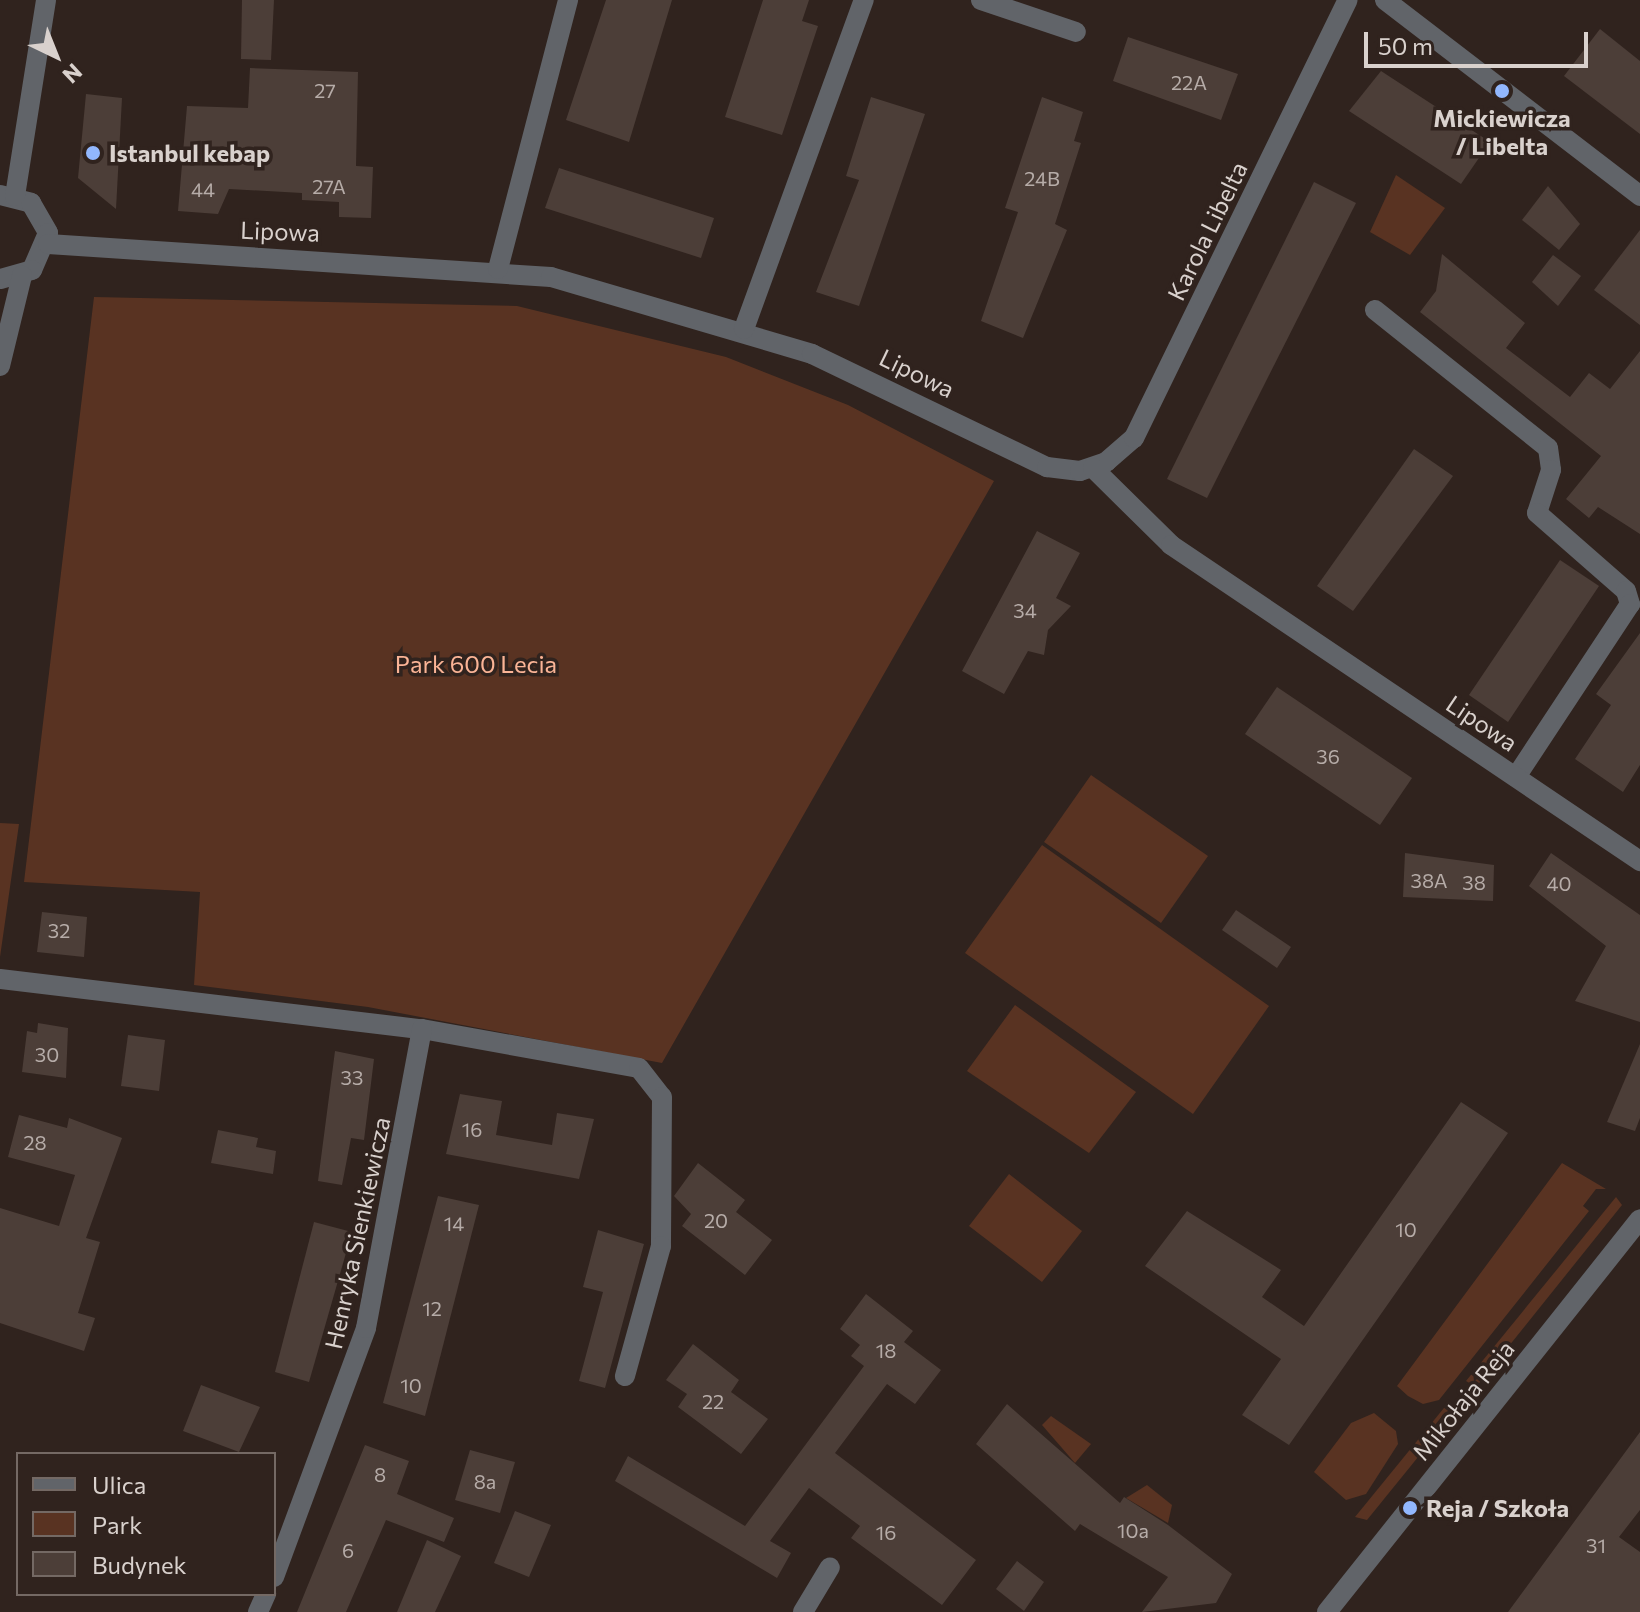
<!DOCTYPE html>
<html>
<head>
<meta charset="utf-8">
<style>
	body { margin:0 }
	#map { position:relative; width:1640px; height:1612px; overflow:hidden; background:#30231e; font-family:Commissioner,sans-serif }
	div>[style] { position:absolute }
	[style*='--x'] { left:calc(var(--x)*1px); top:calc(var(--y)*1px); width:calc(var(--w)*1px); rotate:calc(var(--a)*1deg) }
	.green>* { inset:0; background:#593322 }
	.building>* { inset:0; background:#4c3e38 }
	.minor>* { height:20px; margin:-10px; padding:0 10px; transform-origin:10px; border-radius:10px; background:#616469 }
	.dots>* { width:22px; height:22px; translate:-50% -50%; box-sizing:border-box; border:4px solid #30231e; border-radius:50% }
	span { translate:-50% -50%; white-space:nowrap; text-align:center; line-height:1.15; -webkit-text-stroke:7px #30231e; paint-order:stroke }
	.number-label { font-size:20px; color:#b6aca8 }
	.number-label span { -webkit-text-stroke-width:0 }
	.poi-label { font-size:24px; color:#d9d1cd; font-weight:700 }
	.left { translate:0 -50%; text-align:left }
	.street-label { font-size:24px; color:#d9d1cd }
	.park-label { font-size:24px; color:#fab496 }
	.legend { position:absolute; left:16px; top:1452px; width:260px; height:144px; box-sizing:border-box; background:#30231e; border:2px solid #746964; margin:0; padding:10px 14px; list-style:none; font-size:24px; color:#d9d1cd }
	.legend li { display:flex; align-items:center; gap:16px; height:40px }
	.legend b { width:40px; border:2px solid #746964 }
	.north { position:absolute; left:16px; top:16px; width:80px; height:80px; -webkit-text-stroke:6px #30231e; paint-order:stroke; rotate:137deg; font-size:22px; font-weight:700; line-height:32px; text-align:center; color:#d9d1cd }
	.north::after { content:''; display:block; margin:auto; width:28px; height:36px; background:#d9d1cd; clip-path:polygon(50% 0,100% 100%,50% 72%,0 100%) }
	.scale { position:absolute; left:1364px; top:32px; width:224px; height:36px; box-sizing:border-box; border:4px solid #d9d1cd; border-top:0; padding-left:10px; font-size:24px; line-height:28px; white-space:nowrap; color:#d9d1cd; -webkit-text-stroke:6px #30231e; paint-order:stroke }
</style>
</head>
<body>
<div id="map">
	<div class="green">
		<i style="clip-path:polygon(1396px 175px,1445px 208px,1410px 255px,1370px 232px)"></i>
		<i style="clip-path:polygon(94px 297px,517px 306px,726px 357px,848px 405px,994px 481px,662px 1063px,368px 1007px,194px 985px,200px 892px,24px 882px)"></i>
		<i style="clip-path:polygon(1091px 775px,1208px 856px,1161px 923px,1044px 842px)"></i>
		<i style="clip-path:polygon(0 823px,19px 824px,0 957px)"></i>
		<i style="clip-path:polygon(1042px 845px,1269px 1006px,1193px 1114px,965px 953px)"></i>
		<i style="clip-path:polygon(1015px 1005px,1136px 1092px,1089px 1153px,967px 1071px)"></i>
		<i style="clip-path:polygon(1562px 1163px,1606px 1189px,1596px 1189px,1583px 1206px,1589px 1211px,1439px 1400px,1423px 1404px,1408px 1396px,1397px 1386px)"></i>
		<i style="clip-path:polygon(1009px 1174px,1082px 1231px,1042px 1282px,969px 1226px)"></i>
		<i style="clip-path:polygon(1616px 1197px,1622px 1205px,1476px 1387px,1466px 1381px)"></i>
		<i style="clip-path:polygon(1448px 1403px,1457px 1409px,1367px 1520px,1355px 1517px)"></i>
		<i style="clip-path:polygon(1374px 1413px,1396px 1431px,1398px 1444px,1366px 1494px,1346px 1500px,1314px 1472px,1351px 1423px)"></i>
		<i style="clip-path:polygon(1051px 1416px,1091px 1444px,1075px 1463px,1042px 1425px)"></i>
		<i style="clip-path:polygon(1147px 1485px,1172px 1505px,1168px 1523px,1126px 1498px)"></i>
	</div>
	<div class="building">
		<i style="clip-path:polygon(242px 0,274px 0,271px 60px,241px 59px)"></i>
		<i style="clip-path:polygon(606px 0,672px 0,629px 142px,566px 120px)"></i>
		<i style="clip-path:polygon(763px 0,809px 0,802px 21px,818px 26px,782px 135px,725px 117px)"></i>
		<i style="clip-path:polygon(1600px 29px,1640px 61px,1640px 134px,1564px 76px)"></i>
		<i style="clip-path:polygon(1128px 37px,1238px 74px,1221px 120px,1113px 81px)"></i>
		<i style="clip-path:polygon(250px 68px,358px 72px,356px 166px,373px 167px,371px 218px,339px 217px,339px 202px,302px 200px,302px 193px,229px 189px,218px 214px,178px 211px,187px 106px,248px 108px)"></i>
		<i style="clip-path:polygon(1381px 71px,1490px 142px,1461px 184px,1349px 111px)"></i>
		<i style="clip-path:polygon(86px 94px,122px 98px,116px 209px,78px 178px)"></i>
		<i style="clip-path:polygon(871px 97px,925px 114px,859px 306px,816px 292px,859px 180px,846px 176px)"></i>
		<i style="clip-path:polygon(1042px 97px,1083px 112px,1074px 141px,1081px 143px,1055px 224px,1067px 230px,1023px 338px,981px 321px,1018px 212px,1005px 208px)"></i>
		<i style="clip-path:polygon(559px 168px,714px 218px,701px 258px,545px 208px)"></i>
		<i style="clip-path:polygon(1314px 182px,1356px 203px,1207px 498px,1167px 479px)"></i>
		<i style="clip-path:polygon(1548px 186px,1580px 224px,1559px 250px,1522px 220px)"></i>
		<i style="clip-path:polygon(1640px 230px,1640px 325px,1594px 290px)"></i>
		<i style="clip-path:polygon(1442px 254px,1525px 323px,1506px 348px,1570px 397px,1589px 373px,1610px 389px,1640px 351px,1640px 534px,1598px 507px,1589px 518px,1566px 499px,1601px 456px,1420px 312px,1436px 291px)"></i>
		<i style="clip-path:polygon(1553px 255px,1581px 276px,1558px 306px,1532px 282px)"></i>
		<i style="clip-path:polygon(1414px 449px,1453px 476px,1353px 611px,1317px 586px)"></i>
		<i style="clip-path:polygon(1037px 531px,1080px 553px,1056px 598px,1071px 606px,1048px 630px,1044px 655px,1028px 651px,1004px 694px,962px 671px)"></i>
		<i style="clip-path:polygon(1560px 560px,1599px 586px,1508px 722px,1469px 695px)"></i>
		<i style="clip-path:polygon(1640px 633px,1640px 765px,1623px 792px,1575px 759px,1611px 705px,1596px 694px)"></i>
		<i style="clip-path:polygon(1277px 687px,1412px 778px,1380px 825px,1245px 734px)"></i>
		<i style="clip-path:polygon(1405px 853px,1494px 865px,1493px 901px,1403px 897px)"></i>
		<i style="clip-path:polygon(1551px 853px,1640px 915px,1640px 1022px,1575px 1001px,1606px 946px,1529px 886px)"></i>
		<i style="clip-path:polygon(1236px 910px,1291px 947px,1277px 968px,1222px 930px)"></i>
		<i style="clip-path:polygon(42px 912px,87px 917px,84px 957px,37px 952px)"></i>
		<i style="clip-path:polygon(38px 1023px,68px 1028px,66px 1078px,22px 1072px,27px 1031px,37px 1033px)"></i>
		<i style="clip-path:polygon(128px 1035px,165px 1040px,159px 1091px,121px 1086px)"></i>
		<i style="clip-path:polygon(1640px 1044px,1640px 1118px,1635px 1131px,1607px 1122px)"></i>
		<i style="clip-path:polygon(335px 1051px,374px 1059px,364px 1140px,351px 1138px,342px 1185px,318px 1181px)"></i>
		<i style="clip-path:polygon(460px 1094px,502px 1101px,496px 1135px,552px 1145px,557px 1113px,594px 1119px,579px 1179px,446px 1154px)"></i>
		<i style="clip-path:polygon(1461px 1102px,1508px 1133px,1289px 1445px,1242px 1415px,1281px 1359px,1145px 1266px,1187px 1211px,1281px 1270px,1262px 1297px,1304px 1326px)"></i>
		<i style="clip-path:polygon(19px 1115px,67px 1128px,69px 1118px,122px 1138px,86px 1238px,100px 1242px,78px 1313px,95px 1318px,84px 1351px,0 1323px,0 1208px,59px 1226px,75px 1175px,8px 1157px)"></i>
		<i style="clip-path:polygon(218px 1130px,258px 1138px,256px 1147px,276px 1151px,273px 1174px,211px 1163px)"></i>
		<i style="clip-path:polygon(698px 1163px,745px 1200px,736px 1212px,772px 1240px,745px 1275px,682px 1226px,691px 1214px,674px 1196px)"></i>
		<i style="clip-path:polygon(438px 1196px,479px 1205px,425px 1416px,383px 1403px)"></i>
		<i style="clip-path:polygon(314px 1222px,352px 1232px,309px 1382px,275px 1372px)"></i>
		<i style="clip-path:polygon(598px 1230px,644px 1244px,605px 1388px,579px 1381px,603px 1292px,583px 1287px)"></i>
		<i style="clip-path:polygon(866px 1294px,913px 1331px,904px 1342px,941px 1370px,915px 1404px,887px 1384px,835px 1453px,976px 1560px,942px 1605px,851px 1538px,860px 1526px,809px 1488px,770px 1541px,791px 1553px,777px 1578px,615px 1481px,628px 1456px,745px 1526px,864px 1366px,851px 1356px,860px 1345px,840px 1329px)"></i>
		<i style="clip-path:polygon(693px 1344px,739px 1380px,731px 1392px,768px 1419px,741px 1454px,678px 1407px,687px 1394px,666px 1380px)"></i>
		<i style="clip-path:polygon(201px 1385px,260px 1407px,239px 1452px,183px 1431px)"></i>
		<i style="clip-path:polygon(1007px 1404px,1120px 1503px,1124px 1497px,1168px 1525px,1232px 1574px,1216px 1603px,1142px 1612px,1168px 1577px,1080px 1524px,1075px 1531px,976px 1444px)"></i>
		<i style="clip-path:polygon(1640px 1432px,1640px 1510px,1619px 1537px,1640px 1552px,1640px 1612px,1508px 1612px)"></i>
		<i style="clip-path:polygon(365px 1445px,409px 1461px,397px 1494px,454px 1518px,444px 1542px,386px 1520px,346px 1612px,297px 1612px)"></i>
		<i style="clip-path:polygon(470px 1450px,515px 1462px,500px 1513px,455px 1500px)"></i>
		<i style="clip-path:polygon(515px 1511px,551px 1525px,529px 1577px,494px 1563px)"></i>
		<i style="clip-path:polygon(427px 1540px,461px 1556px,435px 1612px,397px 1612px)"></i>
		<i style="clip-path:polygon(1017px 1561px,1044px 1582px,1024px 1611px,996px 1589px)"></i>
	</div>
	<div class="minor">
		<i style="--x:981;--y:0;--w:100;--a:18.6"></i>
		<i style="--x:1385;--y:0;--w:322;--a:37.5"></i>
		<i style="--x:0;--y:195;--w:32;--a:14"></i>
		<i style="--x:31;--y:203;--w:34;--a:60"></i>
		<i style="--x:48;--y:233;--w:40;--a:113.4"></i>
		<i style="--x:32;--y:270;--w:33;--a:164"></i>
		<i style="--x:15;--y:196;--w:198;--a:-81"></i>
		<i style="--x:48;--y:244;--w:504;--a:3.75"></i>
		<i style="--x:551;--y:277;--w:272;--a:16.4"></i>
		<i style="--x:812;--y:354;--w:261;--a:25.7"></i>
		<i style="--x:1047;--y:467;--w:33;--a:7"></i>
		<i style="--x:1080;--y:471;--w:28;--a:-19"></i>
		<i style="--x:1106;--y:462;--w:37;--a:-41"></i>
		<i style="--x:1134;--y:438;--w:487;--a:-64"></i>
		<i style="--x:498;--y:269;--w:278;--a:-75.4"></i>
		<i style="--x:1375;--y:310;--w:221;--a:38.6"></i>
		<i style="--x:1548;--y:448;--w:22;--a:82"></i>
		<i style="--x:1551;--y:470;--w:45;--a:108"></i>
		<i style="--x:1537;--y:513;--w:118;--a:41.2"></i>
		<i style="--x:1626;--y:591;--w:14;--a:73"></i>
		<i style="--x:1630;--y:604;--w:207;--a:123.4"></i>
		<i style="--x:744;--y:329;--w:350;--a:-70"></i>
		<i style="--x:0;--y:366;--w:93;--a:-76.3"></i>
		<i style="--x:1093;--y:468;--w:110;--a:44.6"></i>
		<i style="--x:1171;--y:545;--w:566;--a:33.97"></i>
		<i style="--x:0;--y:979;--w:425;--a:6.8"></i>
		<i style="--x:422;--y:1029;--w:220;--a:10.2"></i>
		<i style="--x:639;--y:1068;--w:37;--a:52"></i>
		<i style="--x:662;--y:1097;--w:149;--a:90.4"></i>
		<i style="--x:661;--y:1246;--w:135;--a:105.5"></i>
		<i style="--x:274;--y:1577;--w:265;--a:-69.7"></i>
		<i style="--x:366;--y:1328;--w:304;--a:-79.4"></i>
		<i style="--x:258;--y:1612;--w:20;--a:-66"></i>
		<i style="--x:803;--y:1612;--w:52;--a:-59"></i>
		<i style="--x:1327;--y:1612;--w:502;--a:-51.46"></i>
	</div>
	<div class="dots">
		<i style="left:1502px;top:91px;background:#92b7fd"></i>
		<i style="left:93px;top:153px;background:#92b7fd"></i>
		<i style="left:1410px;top:1508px;background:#92b7fd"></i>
	</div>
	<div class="number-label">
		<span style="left:1189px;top:82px">22A</span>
		<span style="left:325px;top:90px">27</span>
		<span style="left:1042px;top:178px">24B</span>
		<span style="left:329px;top:186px">27A</span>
		<span style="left:203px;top:189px">44</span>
		<span style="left:1025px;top:610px">34</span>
		<span style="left:1328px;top:756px">36</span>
		<span style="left:1429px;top:880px">38A</span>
		<span style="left:1474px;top:882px">38</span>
		<span style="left:1559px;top:883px">40</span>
		<span style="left:59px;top:930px">32</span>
		<span style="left:47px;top:1054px">30</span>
		<span style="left:352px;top:1077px">33</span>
		<span style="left:472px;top:1129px">16</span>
		<span style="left:35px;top:1142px">28</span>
		<span style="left:716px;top:1220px">20</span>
		<span style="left:454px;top:1223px">14</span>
		<span style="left:1406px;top:1229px">10</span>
		<span style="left:432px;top:1308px">12</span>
		<span style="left:886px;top:1350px">18</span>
		<span style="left:411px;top:1385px">10</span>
		<span style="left:713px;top:1401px">22</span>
		<span style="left:380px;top:1474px">8</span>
		<span style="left:485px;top:1481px">8a</span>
		<span style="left:1133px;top:1530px">10a</span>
		<span style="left:886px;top:1532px">16</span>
		<span style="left:1596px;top:1545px">31</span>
		<span style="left:348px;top:1550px">6</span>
	</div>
	<div class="poi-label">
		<span style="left:1502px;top:132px">Mickiewicza<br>/ Libelta</span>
		<span class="left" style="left:109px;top:153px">Istanbul kebap</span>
		<span class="left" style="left:1426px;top:1508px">Reja / Szkoła</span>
	</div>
	<div class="street-label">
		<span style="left:280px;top:231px;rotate:2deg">Lipowa</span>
		<span style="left:1207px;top:231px;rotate:-64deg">Karola Libelta</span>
		<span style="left:917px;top:373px;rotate:26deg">Lipowa</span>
		<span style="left:1482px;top:723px;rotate:34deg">Lipowa</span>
		<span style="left:357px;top:1233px;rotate:-78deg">Henryka Sienkiewicza</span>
		<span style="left:1463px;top:1400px;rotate:-51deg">Mikołaja Reja</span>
	</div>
	<div class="park-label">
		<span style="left:476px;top:664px">Park 600 Lecia</span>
	</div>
	<ul class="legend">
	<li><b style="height:10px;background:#616469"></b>Ulica</li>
	<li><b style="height:22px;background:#593322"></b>Park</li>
	<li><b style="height:22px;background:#4c3e38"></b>Budynek</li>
	</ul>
	<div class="north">N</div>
	<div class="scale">50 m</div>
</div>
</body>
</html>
